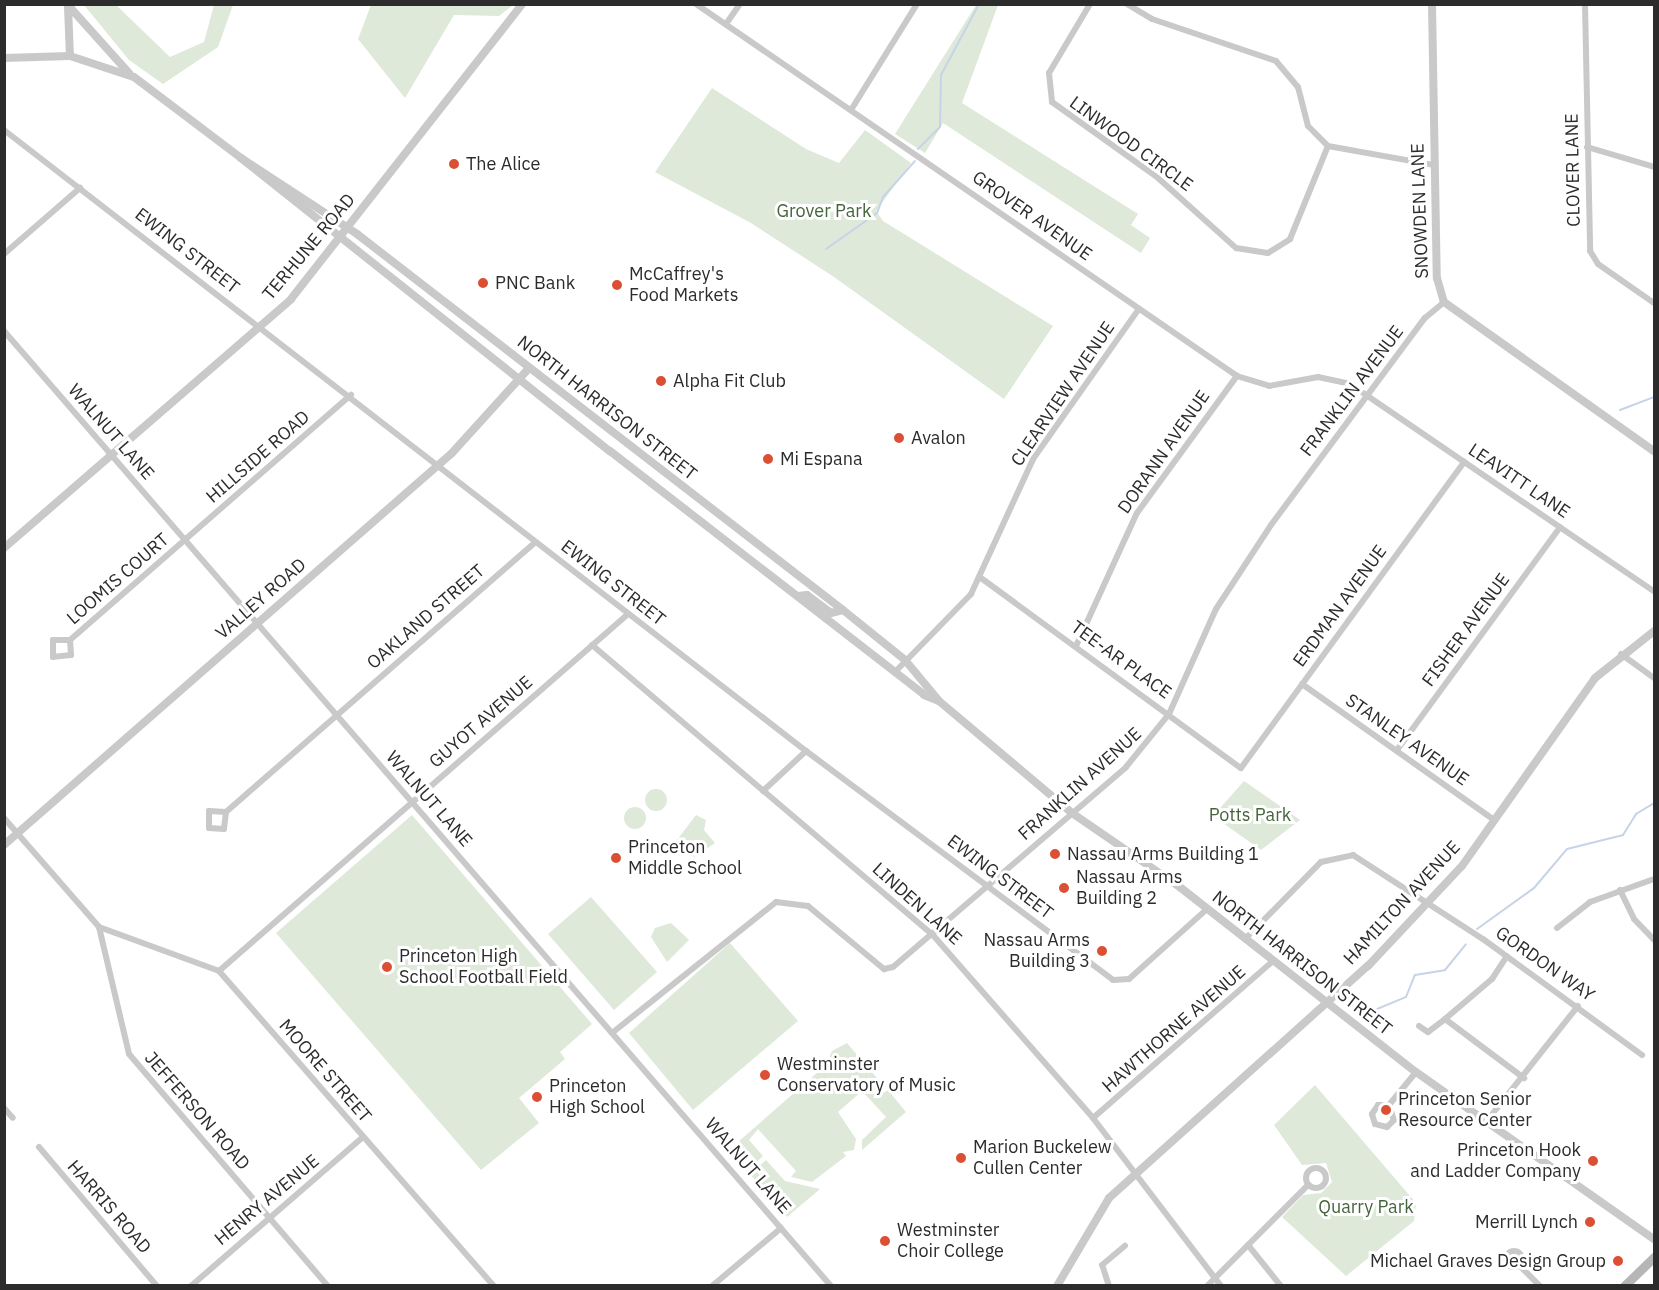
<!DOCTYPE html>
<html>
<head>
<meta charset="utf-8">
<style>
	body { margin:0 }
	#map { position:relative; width:1659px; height:1290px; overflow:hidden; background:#fff; font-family:"IBM Plex Sans",sans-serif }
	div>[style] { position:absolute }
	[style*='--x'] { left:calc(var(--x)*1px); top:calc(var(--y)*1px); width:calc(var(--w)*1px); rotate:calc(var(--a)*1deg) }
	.green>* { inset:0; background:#dee9d9 }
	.round { border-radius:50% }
	.stream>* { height:2px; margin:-1px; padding:0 1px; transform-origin:1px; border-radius:1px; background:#c6d3e8 }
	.minor>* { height:6px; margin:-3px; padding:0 3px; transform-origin:3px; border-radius:3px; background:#c9c9c9 }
	.minor>.ring { margin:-3px; padding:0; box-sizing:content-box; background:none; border:6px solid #c9c9c9; border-radius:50% }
	.tertiary>* { height:8px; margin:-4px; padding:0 4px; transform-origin:4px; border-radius:4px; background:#c9c9c9 }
	.secondary>* { height:9px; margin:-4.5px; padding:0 4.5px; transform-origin:4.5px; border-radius:4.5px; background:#b6b6b6 }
	.dots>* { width:16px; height:16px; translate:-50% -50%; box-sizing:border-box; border:3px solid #fff; border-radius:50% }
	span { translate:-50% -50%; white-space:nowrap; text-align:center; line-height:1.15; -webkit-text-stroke:6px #fff; paint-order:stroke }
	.street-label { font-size:18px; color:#2c2c2c }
	.poi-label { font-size:18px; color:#2c2c2c }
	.left { translate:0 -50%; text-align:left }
	.right { translate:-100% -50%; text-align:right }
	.park-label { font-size:18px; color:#45643c }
	.frame { position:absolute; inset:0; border:6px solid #2c2c2c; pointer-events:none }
</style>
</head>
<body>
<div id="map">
	<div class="green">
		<i style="clip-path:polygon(84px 5px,116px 5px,170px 57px,204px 42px,214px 5px,233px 5px,218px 47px,163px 84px,129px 60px)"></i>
		<i style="clip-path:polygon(371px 5px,371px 4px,513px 5px,499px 16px,454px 15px,405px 98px,358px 39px)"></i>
		<i style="clip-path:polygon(976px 5px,998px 5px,962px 103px,1138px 214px,1131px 225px,1150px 238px,1141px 253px,943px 123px,925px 153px,895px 134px)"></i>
		<i style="clip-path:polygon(712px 88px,806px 149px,839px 163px,865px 130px,911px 163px,876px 211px,883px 221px,1053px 326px,1004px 399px,834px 277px,751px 223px,655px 172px)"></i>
		<i style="clip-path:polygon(1244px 781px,1300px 820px,1261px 850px,1213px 816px)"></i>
		<i class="round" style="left:645px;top:789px;width:22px;height:22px"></i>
		<i class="round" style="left:624px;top:807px;width:22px;height:22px"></i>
		<i style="clip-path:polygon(412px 815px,592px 1024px,560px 1052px,565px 1059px,519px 1098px,539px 1123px,481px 1170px,276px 933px)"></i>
		<i style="clip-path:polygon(696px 815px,706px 820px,704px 830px,715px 843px,694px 857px,677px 840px)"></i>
		<i style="clip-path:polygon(591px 897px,657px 972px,614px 1010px,548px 934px)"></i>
		<i style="clip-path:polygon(671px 923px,689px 940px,667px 962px,651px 937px,655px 928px)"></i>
		<i style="clip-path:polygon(730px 943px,798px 1021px,693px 1110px,629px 1033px)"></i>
		<i style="clip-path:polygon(847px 1043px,882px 1084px,873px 1092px,877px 1097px,888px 1090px,906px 1112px,862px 1150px,862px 1140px,886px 1117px,862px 1091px,838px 1112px,856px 1139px,854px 1150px,843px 1152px,846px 1156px,812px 1182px,791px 1177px,796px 1171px,758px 1129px,749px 1140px,763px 1156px,747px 1171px,729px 1150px,826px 1065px,832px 1051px)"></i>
		<i style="clip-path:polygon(1315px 1085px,1416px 1203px,1414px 1221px,1346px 1276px,1282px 1217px,1303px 1195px,1321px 1193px,1332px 1182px,1326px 1163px,1302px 1165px,1274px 1125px)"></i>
		<i style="clip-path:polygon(766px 1160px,785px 1181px,820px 1189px,787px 1217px,750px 1174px)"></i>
	</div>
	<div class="stream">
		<i style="--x:918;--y:149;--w:31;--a:-45"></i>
		<i style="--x:940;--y:127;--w:52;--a:-88.9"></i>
		<i style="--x:941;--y:75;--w:81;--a:-61.8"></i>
		<i style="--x:826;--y:249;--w:62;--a:-35.2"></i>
		<i style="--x:877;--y:213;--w:17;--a:-69"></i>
		<i style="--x:883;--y:197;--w:48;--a:-48.4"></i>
		<i style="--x:1620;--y:410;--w:36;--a:-21"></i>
		<i style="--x:1477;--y:929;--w:70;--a:-35.7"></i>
		<i style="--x:1534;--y:888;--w:51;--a:-49.8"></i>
		<i style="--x:1567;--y:849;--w:58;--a:-14"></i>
		<i style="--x:1623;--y:835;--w:25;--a:-58"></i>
		<i style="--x:1636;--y:814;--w:21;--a:-31"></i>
		<i style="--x:1365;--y:1014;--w:44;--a:-22.5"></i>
		<i style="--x:1406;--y:997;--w:24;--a:-68"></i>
		<i style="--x:1415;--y:975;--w:30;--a:-9"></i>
		<i style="--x:1445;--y:970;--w:33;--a:-51"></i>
	</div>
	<div class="minor">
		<i style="--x:696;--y:4;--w:657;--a:34.51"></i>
		<i style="--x:1237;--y:376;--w:34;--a:17"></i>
		<i style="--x:1269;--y:386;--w:50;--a:-10.4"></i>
		<i style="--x:1318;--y:377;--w:33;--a:12"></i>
		<i style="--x:1350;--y:384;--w:368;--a:34.3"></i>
		<i style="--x:1090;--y:4;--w:80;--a:120.7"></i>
		<i style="--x:1049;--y:73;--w:29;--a:84"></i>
		<i style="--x:1052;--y:102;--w:130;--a:35.6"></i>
		<i style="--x:1158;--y:178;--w:105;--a:41.9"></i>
		<i style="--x:1236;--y:248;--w:32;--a:9"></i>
		<i style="--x:1268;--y:253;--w:26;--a:-32"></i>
		<i style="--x:1290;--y:239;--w:100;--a:-67.8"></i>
		<i style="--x:1127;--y:4;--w:29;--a:31"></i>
		<i style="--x:1152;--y:19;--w:131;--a:18.7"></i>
		<i style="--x:1276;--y:61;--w:34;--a:50"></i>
		<i style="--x:1298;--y:87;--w:40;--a:75.6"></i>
		<i style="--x:1308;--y:126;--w:28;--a:45"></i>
		<i style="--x:1328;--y:146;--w:108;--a:10.2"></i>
		<i style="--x:1585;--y:4;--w:247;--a:88.8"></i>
		<i style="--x:1590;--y:251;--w:15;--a:58"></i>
		<i style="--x:1598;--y:264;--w:68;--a:34.9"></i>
		<i style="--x:726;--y:24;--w:24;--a:-55"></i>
		<i style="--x:851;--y:110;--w:125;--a:-58.1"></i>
		<i style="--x:4;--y:130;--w:1014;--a:37.75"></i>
		<i style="--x:806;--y:751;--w:383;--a:36.7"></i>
		<i style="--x:1113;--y:980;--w:16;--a:-4"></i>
		<i style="--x:1129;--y:979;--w:105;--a:-41.9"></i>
		<i style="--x:1587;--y:147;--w:70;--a:16.6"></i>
		<i style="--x:4;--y:254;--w:101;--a:-41"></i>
		<i style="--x:4;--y:331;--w:1263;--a:49.11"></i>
		<i style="--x:981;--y:578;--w:322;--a:36.2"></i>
		<i style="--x:1241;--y:768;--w:379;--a:-53.9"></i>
		<i style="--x:70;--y:640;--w:15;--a:86"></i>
		<i style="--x:71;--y:655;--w:18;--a:174"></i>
		<i style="--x:53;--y:657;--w:17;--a:-90"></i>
		<i style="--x:53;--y:640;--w:17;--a:0"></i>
		<i style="--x:70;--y:640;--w:373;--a:-41.1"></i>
		<i style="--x:592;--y:645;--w:446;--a:40.4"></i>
		<i style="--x:932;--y:934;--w:244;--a:48.8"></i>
		<i style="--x:1093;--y:1118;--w:211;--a:52.7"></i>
		<i style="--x:1076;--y:646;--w:146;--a:-65.4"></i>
		<i style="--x:1137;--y:513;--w:170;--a:-53.9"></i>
		<i style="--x:1621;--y:654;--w:41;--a:36"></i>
		<i style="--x:895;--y:672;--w:109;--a:-45.7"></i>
		<i style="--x:971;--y:594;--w:149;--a:-65.3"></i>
		<i style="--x:1033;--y:459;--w:184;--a:-54.8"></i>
		<i style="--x:1302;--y:684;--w:235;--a:35.3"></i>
		<i style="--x:1397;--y:750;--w:276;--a:-53.8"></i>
		<i style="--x:763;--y:791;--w:59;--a:-42.9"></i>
		<i style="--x:226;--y:812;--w:17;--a:97"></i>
		<i style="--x:224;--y:829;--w:15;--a:-176"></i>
		<i style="--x:209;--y:828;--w:17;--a:-90"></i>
		<i style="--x:209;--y:811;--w:17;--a:3"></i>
		<i style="--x:226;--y:812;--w:410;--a:-41.1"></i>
		<i style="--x:4;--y:818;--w:145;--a:48.9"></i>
		<i style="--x:99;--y:927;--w:130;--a:76.7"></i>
		<i style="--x:129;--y:1054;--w:306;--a:49.4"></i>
		<i style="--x:1620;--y:890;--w:32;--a:64"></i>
		<i style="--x:1634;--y:919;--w:29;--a:46"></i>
		<i style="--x:99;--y:927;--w:128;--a:20.1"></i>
		<i style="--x:219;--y:971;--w:418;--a:48.9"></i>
		<i style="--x:1557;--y:928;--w:42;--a:-38.2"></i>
		<i style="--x:1590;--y:902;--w:68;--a:-19.8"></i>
		<i style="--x:1245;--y:939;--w:108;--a:-45.4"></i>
		<i style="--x:1321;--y:862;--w:33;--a:-12"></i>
		<i style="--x:1353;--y:855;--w:155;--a:32.9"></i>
		<i style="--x:1483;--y:939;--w:197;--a:36.1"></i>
		<i style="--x:219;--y:971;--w:543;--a:-41.12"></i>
		<i style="--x:1445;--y:1019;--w:62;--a:-40.4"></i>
		<i style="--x:1492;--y:979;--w:27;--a:-57"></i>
		<i style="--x:1419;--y:1026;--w:11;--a:34"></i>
		<i style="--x:1428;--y:1032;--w:21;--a:-37"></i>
		<i style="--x:1445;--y:1019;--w:99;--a:36.8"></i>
		<i style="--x:612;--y:1033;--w:210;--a:-38.6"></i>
		<i style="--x:776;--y:902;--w:32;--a:7"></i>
		<i style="--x:808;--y:906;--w:99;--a:39.7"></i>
		<i style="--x:884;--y:969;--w:9;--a:-13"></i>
		<i style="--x:893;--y:967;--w:307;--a:-40.6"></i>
		<i style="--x:1126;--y:767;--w:68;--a:-50.9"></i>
		<i style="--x:1169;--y:714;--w:115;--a:-65.9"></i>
		<i style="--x:1216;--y:609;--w:100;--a:-56.8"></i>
		<i style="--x:1271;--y:525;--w:258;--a:-53.4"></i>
		<i style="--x:1425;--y:318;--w:25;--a:-40"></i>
		<i style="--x:1389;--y:1105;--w:16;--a:72"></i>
		<i style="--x:1394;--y:1120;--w:10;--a:135"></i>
		<i style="--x:1387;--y:1127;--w:12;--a:-166"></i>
		<i style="--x:1375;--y:1124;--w:10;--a:-107"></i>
		<i style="--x:1372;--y:1114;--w:11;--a:-56"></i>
		<i style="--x:1378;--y:1105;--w:11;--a:0"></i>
		<i style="--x:1389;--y:1105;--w:43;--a:-50.7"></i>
		<i style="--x:4;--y:1108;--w:13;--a:48"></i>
		<i style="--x:1093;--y:1118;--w:239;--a:-41.1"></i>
		<i style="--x:1486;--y:1122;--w:148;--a:-51.6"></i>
		<i style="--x:39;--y:1147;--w:182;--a:49.7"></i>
		<i class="ring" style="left:1306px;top:1168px;width:14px;height:14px"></i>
		<i style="--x:1248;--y:1245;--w:53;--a:51.2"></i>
		<i class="ring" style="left:1506px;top:1251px;width:10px;height:10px"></i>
		<i style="--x:1520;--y:1266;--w:28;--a:45"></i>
		<i style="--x:191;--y:1286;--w:226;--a:-40.9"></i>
		<i style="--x:712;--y:1286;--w:90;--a:-40"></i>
		<i style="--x:1109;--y:1286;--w:22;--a:-108"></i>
		<i style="--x:1102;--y:1265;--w:30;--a:-40"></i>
		<i style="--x:1207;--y:1286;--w:143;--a:-45"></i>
	</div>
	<div class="tertiary">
		<i style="--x:67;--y:4;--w:93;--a:48.1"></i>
		<i style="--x:1432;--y:4;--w:274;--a:89"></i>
		<i style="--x:1437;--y:278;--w:25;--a:74"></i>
		<i style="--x:1444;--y:302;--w:257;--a:35.4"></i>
		<i style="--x:68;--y:7;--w:49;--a:87.7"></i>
		<i style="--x:4;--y:58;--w:66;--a:-1.7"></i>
		<i style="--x:70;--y:56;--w:67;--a:18.2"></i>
		<i style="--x:134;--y:77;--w:134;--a:37.1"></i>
		<i style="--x:241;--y:158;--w:139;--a:33.2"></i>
		<i style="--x:357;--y:234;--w:614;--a:37.73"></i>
		<i style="--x:843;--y:610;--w:80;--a:38.9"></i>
		<i style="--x:905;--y:660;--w:53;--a:50.3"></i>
		<i style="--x:241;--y:158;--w:471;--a:38.5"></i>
		<i style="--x:610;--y:451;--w:398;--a:37.8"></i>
		<i style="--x:924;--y:695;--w:16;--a:22"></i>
		<i style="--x:939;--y:701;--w:174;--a:40.1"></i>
		<i style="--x:1072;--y:813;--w:132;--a:34.5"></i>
		<i style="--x:1181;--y:888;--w:298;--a:38.1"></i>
		<i style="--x:1416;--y:1072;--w:291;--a:35.1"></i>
		<i style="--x:4;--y:548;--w:380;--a:-40.9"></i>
		<i style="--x:291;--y:299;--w:375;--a:-51.9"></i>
		<i style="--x:798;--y:596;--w:9;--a:-6"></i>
		<i style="--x:807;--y:595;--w:30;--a:37"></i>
		<i style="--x:831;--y:613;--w:12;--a:-14"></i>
		<i style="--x:4;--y:845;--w:595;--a:-41.19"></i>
		<i style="--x:452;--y:453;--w:115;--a:-47.8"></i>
		<i style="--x:1057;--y:1286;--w:102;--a:-59.4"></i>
		<i style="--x:1109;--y:1198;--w:348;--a:-41.9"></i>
		<i style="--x:1368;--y:966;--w:137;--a:-46.8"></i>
		<i style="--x:1462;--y:866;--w:230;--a:-54.7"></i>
		<i style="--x:1595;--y:678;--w:75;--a:-38.5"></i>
	</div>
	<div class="secondary">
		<i style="--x:1624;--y:1286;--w:42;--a:-44"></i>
	</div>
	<div class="dots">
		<i style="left:454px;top:164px;background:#db4f35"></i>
		<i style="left:483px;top:283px;background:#db4f35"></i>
		<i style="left:617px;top:285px;background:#db4f35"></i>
		<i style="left:661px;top:381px;background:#db4f35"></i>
		<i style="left:899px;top:438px;background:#db4f35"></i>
		<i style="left:768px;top:459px;background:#db4f35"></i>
		<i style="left:1055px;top:854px;background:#db4f35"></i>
		<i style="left:616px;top:858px;background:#db4f35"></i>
		<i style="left:1064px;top:888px;background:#db4f35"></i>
		<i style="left:1102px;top:951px;background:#db4f35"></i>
		<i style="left:387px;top:967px;background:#db4f35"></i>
		<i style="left:765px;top:1075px;background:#db4f35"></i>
		<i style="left:537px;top:1097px;background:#db4f35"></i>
		<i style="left:1386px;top:1110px;background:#db4f35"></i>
		<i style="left:961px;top:1158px;background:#db4f35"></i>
		<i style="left:1593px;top:1161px;background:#db4f35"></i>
		<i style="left:1590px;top:1222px;background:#db4f35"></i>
		<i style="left:885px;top:1241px;background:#db4f35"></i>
		<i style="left:1618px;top:1261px;background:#db4f35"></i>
	</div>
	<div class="street-label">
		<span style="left:1131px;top:144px;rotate:36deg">LINWOOD CIRCLE</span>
		<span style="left:1573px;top:170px;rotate:-91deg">CLOVER LANE</span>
		<span style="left:1420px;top:211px;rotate:-92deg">SNOWDEN LANE</span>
		<span style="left:1032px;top:216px;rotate:35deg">GROVER AVENUE</span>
		<span style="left:309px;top:247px;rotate:-50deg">TERHUNE ROAD</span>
		<span style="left:187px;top:251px;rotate:38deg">EWING STREET</span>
		<span style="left:1352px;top:391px;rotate:-53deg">FRANKLIN AVENUE</span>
		<span style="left:1063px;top:394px;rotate:-56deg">CLEARVIEW AVENUE</span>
		<span style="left:607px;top:408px;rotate:38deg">NORTH HARRISON STREET</span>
		<span style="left:111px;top:432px;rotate:49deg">WALNUT LANE</span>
		<span style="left:1164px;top:452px;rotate:-55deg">DORANN AVENUE</span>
		<span style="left:258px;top:457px;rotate:-41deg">HILLSIDE ROAD</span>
		<span style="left:1519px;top:481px;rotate:34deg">LEAVITT LANE</span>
		<span style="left:118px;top:579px;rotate:-41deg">LOOMIS COURT</span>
		<span style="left:613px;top:583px;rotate:38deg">EWING STREET</span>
		<span style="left:261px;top:599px;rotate:-41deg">VALLEY ROAD</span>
		<span style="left:1340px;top:606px;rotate:-54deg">ERDMAN AVENUE</span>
		<span style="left:426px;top:617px;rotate:-41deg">OAKLAND STREET</span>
		<span style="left:1466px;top:630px;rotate:-54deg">FISHER AVENUE</span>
		<span style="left:1121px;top:660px;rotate:36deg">TEE-AR PLACE</span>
		<span style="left:481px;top:722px;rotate:-41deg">GUYOT AVENUE</span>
		<span style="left:1407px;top:740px;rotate:35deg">STANLEY AVENUE</span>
		<span style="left:1080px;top:784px;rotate:-42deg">FRANKLIN AVENUE</span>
		<span style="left:429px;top:799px;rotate:49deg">WALNUT LANE</span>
		<span style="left:1000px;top:877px;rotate:37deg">EWING STREET</span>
		<span style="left:1402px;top:903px;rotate:-47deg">HAMILTON AVENUE</span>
		<span style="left:917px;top:904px;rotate:42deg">LINDEN LANE</span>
		<span style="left:1302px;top:963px;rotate:38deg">NORTH HARRISON STREET</span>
		<span style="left:1545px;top:964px;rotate:35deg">GORDON WAY</span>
		<span style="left:1174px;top:1029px;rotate:-41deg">HAWTHORNE AVENUE</span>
		<span style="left:325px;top:1071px;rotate:49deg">MOORE STREET</span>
		<span style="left:197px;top:1111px;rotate:49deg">JEFFERSON ROAD</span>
		<span style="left:748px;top:1166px;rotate:49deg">WALNUT LANE</span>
		<span style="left:267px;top:1200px;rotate:-40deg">HENRY AVENUE</span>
		<span style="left:109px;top:1207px;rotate:49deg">HARRIS ROAD</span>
	</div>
	<div class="poi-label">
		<span class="left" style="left:466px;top:164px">The Alice</span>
		<span class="left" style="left:629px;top:285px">McCaffrey's<br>Food Markets</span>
		<span class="left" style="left:495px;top:283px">PNC Bank</span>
		<span class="left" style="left:673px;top:381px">Alpha Fit Club</span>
		<span class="left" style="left:911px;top:438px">Avalon</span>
		<span class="left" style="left:780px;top:459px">Mi Espana</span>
		<span class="left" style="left:628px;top:858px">Princeton<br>Middle School</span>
		<span class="left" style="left:1067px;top:854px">Nassau Arms Building 1</span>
		<span class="left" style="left:1076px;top:888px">Nassau Arms<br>Building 2</span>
		<span class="right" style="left:1090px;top:951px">Nassau Arms<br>Building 3</span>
		<span class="left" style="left:399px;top:967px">Princeton High<br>School Football Field</span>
		<span class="left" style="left:777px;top:1075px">Westminster<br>Conservatory of Music</span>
		<span class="left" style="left:549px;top:1097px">Princeton<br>High School</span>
		<span class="left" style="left:1398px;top:1110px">Princeton Senior<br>Resource Center</span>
		<span class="left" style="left:973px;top:1158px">Marion Buckelew<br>Cullen Center</span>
		<span class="right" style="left:1581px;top:1161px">Princeton Hook<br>and Ladder Company</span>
		<span class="right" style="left:1578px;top:1222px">Merrill Lynch</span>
		<span class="left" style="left:897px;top:1241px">Westminster<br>Choir College</span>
		<span class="right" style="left:1606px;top:1261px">Michael Graves Design Group</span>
	</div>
	<div class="park-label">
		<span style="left:824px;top:211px">Grover Park</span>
		<span style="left:1250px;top:815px">Potts Park</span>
		<span style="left:1366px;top:1207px">Quarry Park</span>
	</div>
	<div class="frame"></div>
</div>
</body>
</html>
